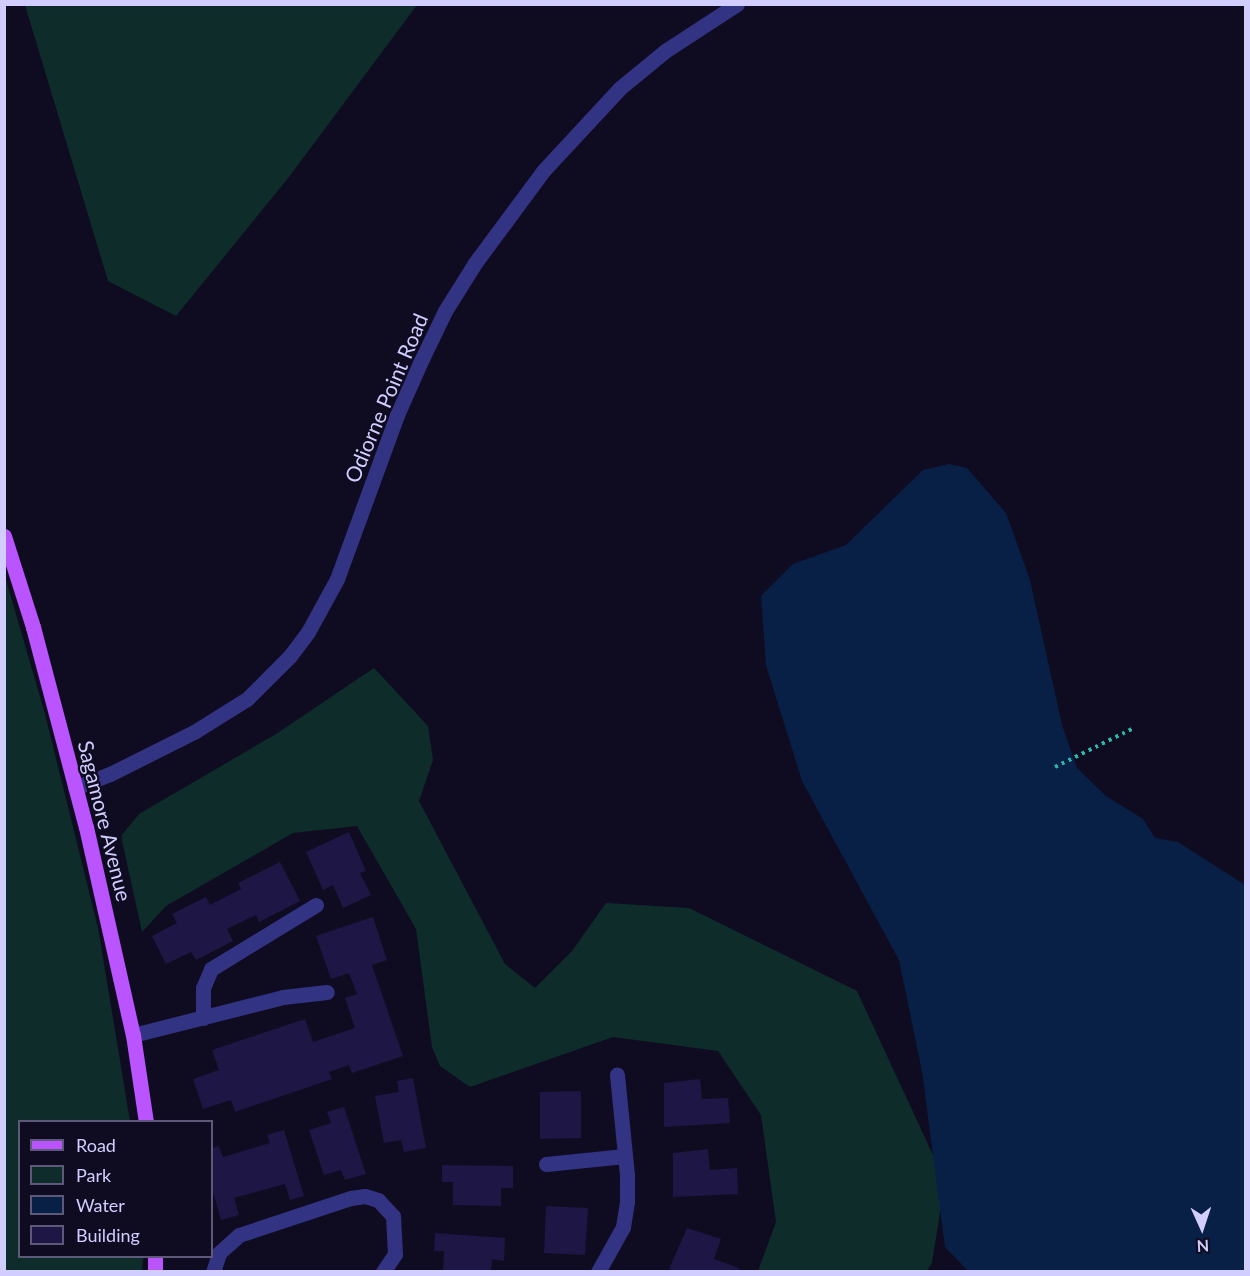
<!DOCTYPE html>
<html>
<head>
<meta charset="utf-8">
<style>
	body { margin:0 }
	#map { position:relative; width:1250px; height:1276px; overflow:hidden; background:#0f0c22; font-family:Lato,sans-serif }
	div>[style] { position:absolute }
	[style*='--x'] { left:calc(var(--x)*1px); top:calc(var(--y)*1px); width:calc(var(--w)*1px); rotate:calc(var(--a)*1deg) }
	.green>* { inset:0; background:#0e2c2a }
	.water>* { inset:0; background:#082045 }
	.building>* { inset:0; background:#1e1644 }
	.path>* { height:4px; margin-top:-2px; transform-origin:0; background:repeating-linear-gradient(90deg,#25baac 0 3px,transparent 0 7.5px) }
	.minor>* { height:15px; margin:-7.5px; padding:0 7.5px; transform-origin:7.5px; border-radius:7.5px; background:#333384 }
	.major>* { height:15px; margin:-7.5px; padding:0 7.5px; transform-origin:7.5px; border-radius:7.5px; background:#b954ff }
	span { translate:-50% -50%; white-space:nowrap; text-align:center; line-height:1.15; -webkit-text-stroke:4.5px #0f0c22; paint-order:stroke }
	.street-label { font-size:21px; color:#d1cdff }
	.frame { position:absolute; inset:0; border:6px solid #d1cdff; pointer-events:none }
	.legend { position:absolute; left:18px; top:1120px; width:195px; height:138px; box-sizing:border-box; background:#0f0c22; border:2px solid #5d597a; margin:0; padding:8px 10px; list-style:none; font-size:18px; color:#d1cdff }
	.legend li { display:flex; align-items:center; gap:12px; height:30px }
	.legend b { width:30px; border:2px solid #5d597a }
	.north { position:absolute; left:1172px; top:1198px; width:60px; height:60px; -webkit-text-stroke:4px #0f0c22; paint-order:stroke; rotate:177deg; font-size:16px; font-weight:700; line-height:24px; text-align:center; color:#d1cdff }
	.north::after { content:''; display:block; margin:auto; width:21px; height:27px; background:#d1cdff; clip-path:polygon(50% 0,100% 100%,50% 72%,0 100%) }
</style>
</head>
<body>
<div id="map">
	<div class="green">
		<i style="clip-path:polygon(25px 5px,25px 4px,417px 5px,289px 177px,176px 316px,108px 281px)"></i>
		<i style="clip-path:polygon(4px 573px,45px 714px,98px 928px,130px 1121px,20px 1122px,20px 1256px,143px 1257px,142px 1271px,5px 1271px)"></i>
		<i style="clip-path:polygon(374px 668px,428px 726px,433px 760px,419px 801px,505px 964px,535px 988px,572px 951px,606px 903px,689px 908px,857px 991px,945px 1181px,932px 1263px,927px 1271px,758px 1271px,776px 1222px,761px 1115px,718px 1051px,613px 1037px,470px 1087px,440px 1066px,432px 1047px,416px 929px,357px 826px,293px 833px,166px 906px,142px 932px,121px 836px,139px 814px,276px 734px)"></i>
	</div>
	<div class="water">
		<i style="clip-path:polygon(949px 464px,967px 468px,1006px 513px,1030px 580px,1062px 725px,1077px 768px,1106px 796px,1143px 819px,1155px 838px,1178px 842px,1245px 885px,1245px 1271px,968px 1271px,945px 1247px,922px 1071px,899px 960px,802px 781px,766px 665px,761px 596px,793px 564px,846px 545px,923px 470px)"></i>
	</div>
	<div class="building">
		<i style="clip-path:polygon(349px 832px,366px 871px,360px 873px,371px 895px,343px 908px,333px 885px,323px 890px,306px 852px)"></i>
		<i style="clip-path:polygon(280px 862px,300px 901px,259px 922px,256px 915px,227px 929px,233px 941px,196px 960px,191px 952px,166px 964px,152px 936px,177px 923px,172px 914px,206px 897px,210px 905px,241px 889px,238px 883px)"></i>
		<i style="clip-path:polygon(373px 917px,387px 960px,372px 965px,403px 1056px,352px 1073px,349px 1065px,329px 1072px,332px 1079px,235px 1112px,231px 1100px,203px 1109px,193px 1079px,219px 1070px,212px 1050px,305px 1019px,313px 1042px,355px 1028px,345px 998px,357px 994px,349px 973px,331px 979px,316px 936px)"></i>
		<i style="clip-path:polygon(413px 1078px,426px 1148px,404px 1152px,401px 1140px,384px 1143px,375px 1096px,399px 1092px,397px 1081px)"></i>
		<i style="clip-path:polygon(700px 1079px,702px 1099px,728px 1098px,730px 1123px,664px 1127px,664px 1083px)"></i>
		<i style="clip-path:polygon(581px 1091px,581px 1138px,540px 1139px,540px 1092px)"></i>
		<i style="clip-path:polygon(344px 1107px,366px 1174px,345px 1180px,341px 1170px,324px 1175px,309px 1130px,331px 1123px,327px 1112px)"></i>
		<i style="clip-path:polygon(284px 1130px,304px 1196px,290px 1200px,285px 1184px,234px 1198px,239px 1215px,221px 1220px,212px 1188px,212px 1148px,219px 1146px,223px 1157px,270px 1143px,267px 1135px)"></i>
		<i style="clip-path:polygon(708px 1149px,710px 1170px,737px 1168px,738px 1194px,673px 1197px,673px 1153px)"></i>
		<i style="clip-path:polygon(442px 1165px,513px 1166px,513px 1188px,501px 1188px,501px 1206px,453px 1205px,453px 1182px,442px 1182px)"></i>
		<i style="clip-path:polygon(546px 1206px,588px 1208px,585px 1255px,544px 1253px)"></i>
		<i style="clip-path:polygon(687px 1228px,721px 1239px,714px 1259px,739px 1268px,737px 1272px,676px 1272px,669px 1269px)"></i>
		<i style="clip-path:polygon(435px 1233px,505px 1238px,504px 1261px,492px 1259px,491px 1272px,443px 1272px,444px 1251px,434px 1251px)"></i>
	</div>
	<div class="path">
		<i style="--x:1055;--y:767;--w:88;--a:-26.3"></i>
	</div>
	<div class="minor">
		<i style="--x:75;--y:788;--w:38;--a:-22"></i>
		<i style="--x:110;--y:774;--w:94;--a:-26.6"></i>
		<i style="--x:194;--y:732;--w:62;--a:-31.9"></i>
		<i style="--x:247;--y:699;--w:61;--a:-45"></i>
		<i style="--x:290;--y:656;--w:30;--a:-53"></i>
		<i style="--x:308;--y:632;--w:60;--a:-61.3"></i>
		<i style="--x:337;--y:579;--w:175;--a:-69.9"></i>
		<i style="--x:397;--y:415;--w:57;--a:-66.1"></i>
		<i style="--x:420;--y:363;--w:58;--a:-64.3"></i>
		<i style="--x:445;--y:311;--w:57;--a:-58"></i>
		<i style="--x:475;--y:263;--w:114;--a:-53.5"></i>
		<i style="--x:543;--y:171;--w:113;--a:-47.1"></i>
		<i style="--x:620;--y:88;--w:58;--a:-39.4"></i>
		<i style="--x:665;--y:51;--w:86;--a:-33.1"></i>
		<i style="--x:203;--y:1018;--w:30;--a:-90"></i>
		<i style="--x:203;--y:988;--w:21;--a:-67"></i>
		<i style="--x:211;--y:969;--w:123;--a:-31.4"></i>
		<i style="--x:133;--y:1035;--w:155;--a:-14.2"></i>
		<i style="--x:283;--y:997;--w:44;--a:-6.5"></i>
		<i style="--x:546;--y:1164;--w:79;--a:-5.8"></i>
		<i style="--x:213;--y:1272;--w:20;--a:-72"></i>
		<i style="--x:219;--y:1253;--w:27;--a:-42"></i>
		<i style="--x:239;--y:1235;--w:118;--a:-18.3"></i>
		<i style="--x:351;--y:1198;--w:14;--a:-8"></i>
		<i style="--x:365;--y:1196;--w:14;--a:17"></i>
		<i style="--x:378;--y:1200;--w:22;--a:47"></i>
		<i style="--x:393;--y:1216;--w:38;--a:87"></i>
		<i style="--x:395;--y:1254;--w:22;--a:124"></i>
		<i style="--x:598;--y:1272;--w:51;--a:-60.9"></i>
		<i style="--x:623;--y:1227;--w:25;--a:-81"></i>
		<i style="--x:627;--y:1202;--w:27;--a:-90"></i>
		<i style="--x:627;--y:1175;--w:101;--a:-95.7"></i>
	</div>
	<div class="major">
		<i style="--x:4;--y:536;--w:96;--a:72.3"></i>
		<i style="--x:33;--y:627;--w:207;--a:75.2"></i>
		<i style="--x:86;--y:827;--w:213;--a:77.3"></i>
		<i style="--x:133;--y:1035;--w:88;--a:81.5"></i>
		<i style="--x:155;--y:1256;--w:16;--a:90"></i>
	</div>
	<div class="street-label">
		<span style="left:386px;top:398px;rotate:-67deg">Odiorne Point Road</span>
		<span style="left:105px;top:821px;rotate:76deg">Sagamore Avenue</span>
	</div>
	<div class="frame"></div>
	<ul class="legend">
	<li><b style="height:8px;background:#b954ff"></b>Road</li>
	<li><b style="height:16px;background:#0e2c2a"></b>Park</li>
	<li><b style="height:16px;background:#082045"></b>Water</li>
	<li><b style="height:16px;background:#1e1644"></b>Building</li>
	</ul>
	<div class="north">N</div>
</div>
</body>
</html>
